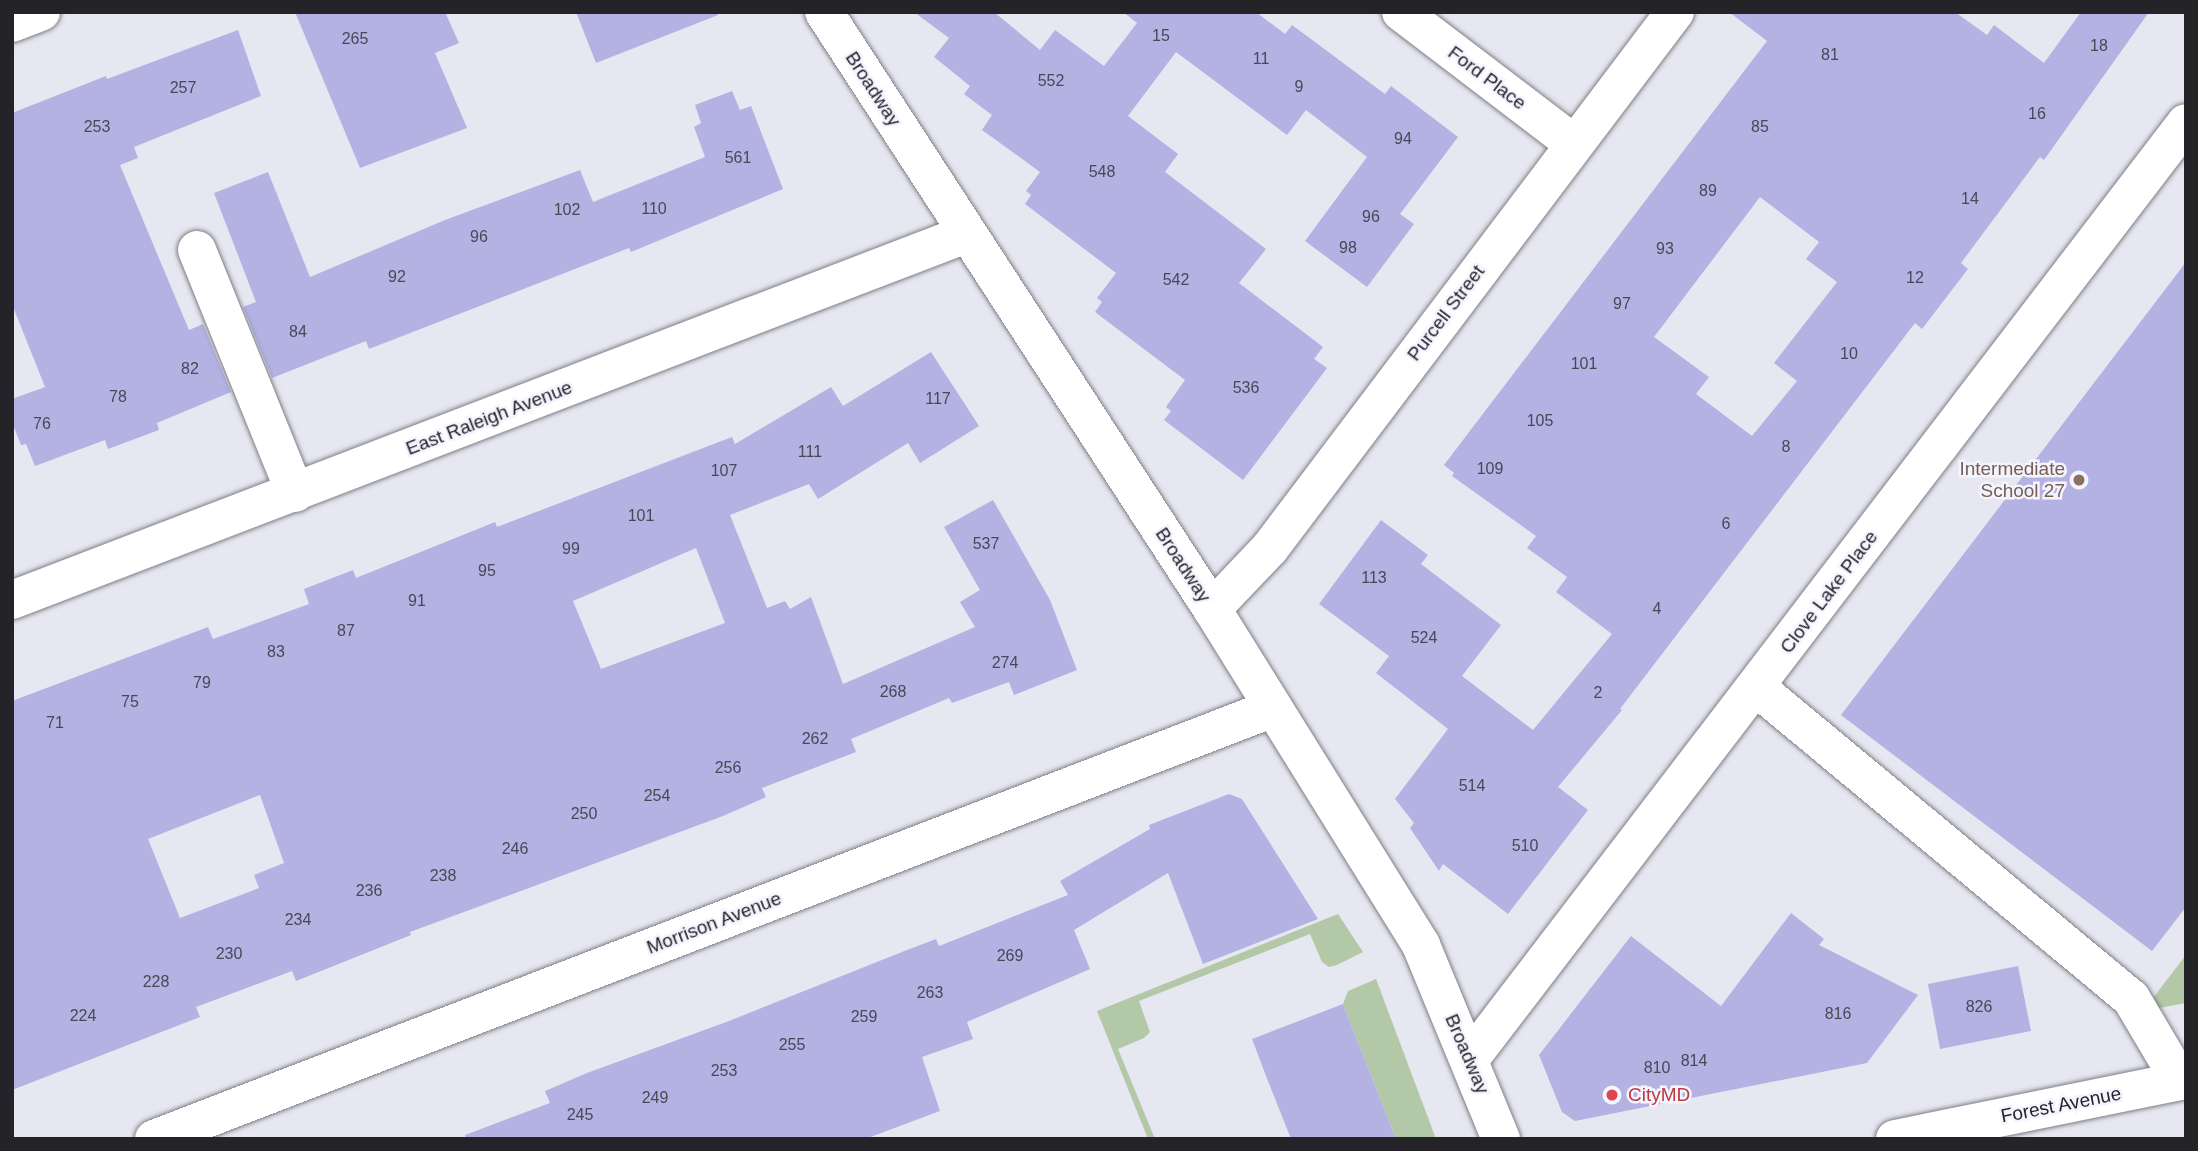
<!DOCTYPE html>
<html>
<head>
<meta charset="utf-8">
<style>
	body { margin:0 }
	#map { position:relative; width:2198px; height:1151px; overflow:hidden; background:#e7e7f1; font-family:Arial,sans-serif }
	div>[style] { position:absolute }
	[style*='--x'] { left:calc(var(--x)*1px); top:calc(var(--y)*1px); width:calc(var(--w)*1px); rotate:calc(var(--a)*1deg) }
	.green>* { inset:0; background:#b2c8a6 }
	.building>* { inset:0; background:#b3b2e3 }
	.roads { filter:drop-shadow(0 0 2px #7e7e88) drop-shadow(0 0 2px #7e7e88) }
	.minor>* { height:38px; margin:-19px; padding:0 19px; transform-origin:19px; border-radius:19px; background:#fff }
	.major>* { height:38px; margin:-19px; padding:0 19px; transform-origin:19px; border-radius:19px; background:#fff }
	.dots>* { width:19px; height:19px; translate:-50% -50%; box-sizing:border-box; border:4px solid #f4f4ff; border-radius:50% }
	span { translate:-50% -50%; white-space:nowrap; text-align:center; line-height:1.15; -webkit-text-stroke:5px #f4f4ff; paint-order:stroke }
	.number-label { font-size:16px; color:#484857 }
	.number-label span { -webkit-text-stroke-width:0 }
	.street-label { font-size:19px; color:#242428 }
	.education-label { font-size:19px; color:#785e54 }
	.right { translate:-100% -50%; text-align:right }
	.health-label { font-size:19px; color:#be3a42 }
	.left { translate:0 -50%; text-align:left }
	.frame { position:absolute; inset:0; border:14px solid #242428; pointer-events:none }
</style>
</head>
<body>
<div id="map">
	<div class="green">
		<i style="clip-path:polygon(1338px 914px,1363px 952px,1337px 965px,1329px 967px,1322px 962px,1310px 934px,1139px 1001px,1150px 1032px,1144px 1038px,1118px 1049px,1155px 1139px,1148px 1139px,1097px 1011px)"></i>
		<i style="clip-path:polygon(2186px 955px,2186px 1003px,2143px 1011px)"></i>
		<i style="clip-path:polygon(1376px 979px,1436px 1139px,1396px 1139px,1343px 1004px,1348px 991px)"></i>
	</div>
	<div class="building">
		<i style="clip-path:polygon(295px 12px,445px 12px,459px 43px,435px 53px,467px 128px,360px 168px)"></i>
		<i style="clip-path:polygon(576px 12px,718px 12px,718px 15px,596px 63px)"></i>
		<i style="clip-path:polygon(914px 12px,994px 12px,1040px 50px,1055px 30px,1104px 66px,1137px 23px,1123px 12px,1256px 12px,1285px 34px,1292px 25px,1385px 94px,1391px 86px,1458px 137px,1400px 214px,1414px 224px,1367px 287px,1305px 241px,1367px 157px,1306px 110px,1287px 135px,1176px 52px,1128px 116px,1178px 154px,1165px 172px,1266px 249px,1239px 283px,1323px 347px,1314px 359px,1327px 368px,1243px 480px,1164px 420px,1171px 411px,1166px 407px,1185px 380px,1095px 312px,1102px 302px,1097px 298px,1116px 273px,1025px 204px,1031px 195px,1026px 191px,1040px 172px,982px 130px,992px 115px,964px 94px,970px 86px,934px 57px,949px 38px)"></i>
		<i style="clip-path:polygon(evenodd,1729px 12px,1955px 12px,1987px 35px,1994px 25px,2044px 63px,2081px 12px,2149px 12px,2044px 160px,2040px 157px,1961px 263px,1968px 269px,1922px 329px,1915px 323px,1620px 709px,1622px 710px,1558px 787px,1588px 810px,1508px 914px,1443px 864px,1439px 871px,1410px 828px,1414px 823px,1395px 799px,1448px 729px,1376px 673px,1389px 656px,1319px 604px,1381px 520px,1428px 555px,1421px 564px,1501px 625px,1462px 676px,1533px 730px,1612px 634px,1556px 592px,1567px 577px,1527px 548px,1536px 536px,1452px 476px,1454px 473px,1444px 465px,1767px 41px,1729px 12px,1760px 197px,1819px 242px,1806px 259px,1837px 282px,1774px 363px,1797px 381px,1752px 436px,1696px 394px,1709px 377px,1654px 337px,1760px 197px)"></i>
		<i style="clip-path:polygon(238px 30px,261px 96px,134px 147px,138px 158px,120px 165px,189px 330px,203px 324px,231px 392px,157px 423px,159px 430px,108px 449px,105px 440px,35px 466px,26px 444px,21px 445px,12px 422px,12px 399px,45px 387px,12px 304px,12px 113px,106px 76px,107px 79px)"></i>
		<i style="clip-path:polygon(732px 91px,740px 110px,751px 106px,783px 189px,631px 252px,629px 248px,369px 349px,366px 341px,272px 378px,243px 307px,256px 302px,214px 193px,268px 172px,310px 277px,445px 220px,580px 170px,593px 202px,705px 157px,694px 127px,701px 123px,695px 105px)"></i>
		<i style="clip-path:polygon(2186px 262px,2186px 907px,2152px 951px,1841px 715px)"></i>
		<i style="clip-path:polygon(evenodd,931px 352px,979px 426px,920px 463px,908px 443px,818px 499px,809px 484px,730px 515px,767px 608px,785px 601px,790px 609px,811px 597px,843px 684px,975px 627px,960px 602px,980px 590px,944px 527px,993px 500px,1050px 600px,1077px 670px,1014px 695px,1009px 682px,952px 703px,949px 698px,851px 739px,856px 752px,762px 788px,766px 797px,723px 816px,410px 932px,411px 935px,296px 981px,292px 971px,196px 1007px,200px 1017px,12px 1090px,12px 701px,208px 627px,213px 639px,309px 604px,304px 589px,353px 570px,356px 578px,495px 522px,497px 527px,732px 437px,735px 444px,831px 387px,843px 406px,931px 352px,696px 548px,725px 623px,601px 669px,573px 601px,696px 548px,931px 352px,260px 795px,284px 863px,254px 875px,259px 888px,180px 918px,148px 839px,260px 795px)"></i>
		<i style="clip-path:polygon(1229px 794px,1242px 799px,1318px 919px,1203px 964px,1168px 873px,1074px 930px,1090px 969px,967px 1022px,973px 1039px,922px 1057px,940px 1111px,865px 1139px,466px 1139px,465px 1135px,550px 1103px,545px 1091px,587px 1073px,729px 1021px,907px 950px,936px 939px,939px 946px,1068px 895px,1060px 881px,1150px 829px,1149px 825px)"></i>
		<i style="clip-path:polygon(1791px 913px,1824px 939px,1819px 945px,1918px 995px,1867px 1063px,1575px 1121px,1562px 1112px,1539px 1055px,1631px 936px,1721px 1006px)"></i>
		<i style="clip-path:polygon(2018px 966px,2031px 1031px,1940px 1049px,1928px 984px)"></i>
		<i style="clip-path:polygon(1343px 1004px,1396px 1139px,1291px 1139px,1266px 1076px,1252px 1039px)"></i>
	</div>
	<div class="roads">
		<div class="minor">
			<i style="--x:824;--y:12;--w:712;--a:56.98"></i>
			<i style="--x:1212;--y:609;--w:396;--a:58.1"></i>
			<i style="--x:1421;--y:945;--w:210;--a:67.6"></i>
			<i style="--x:1401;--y:12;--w:216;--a:37.3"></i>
			<i style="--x:12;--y:23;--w:31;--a:-21"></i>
			<i style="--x:197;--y:250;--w:262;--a:68"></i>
			<i style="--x:12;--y:600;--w:1022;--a:-20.99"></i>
			<i style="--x:1212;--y:609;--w:84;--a:-46.4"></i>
			<i style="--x:1270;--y:548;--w:672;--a:-52.93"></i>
			<i style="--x:1756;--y:687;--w:487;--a:39.7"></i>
			<i style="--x:2131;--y:998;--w:96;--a:59.4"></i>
			<i style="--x:1470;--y:1059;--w:1178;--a:-52.59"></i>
			<i style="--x:154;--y:1139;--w:1199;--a:-21.06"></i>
		</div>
		<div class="major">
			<i style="--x:1895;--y:1139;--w:297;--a:-11.5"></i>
		</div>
	</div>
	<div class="dots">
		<i style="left:2079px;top:480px;background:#8d6e63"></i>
		<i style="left:1612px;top:1095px;background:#e0444e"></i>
	</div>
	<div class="number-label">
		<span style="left:1161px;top:36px">15</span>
		<span style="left:355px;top:39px">265</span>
		<span style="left:2099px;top:46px">18</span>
		<span style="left:1830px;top:55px">81</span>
		<span style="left:1261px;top:59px">11</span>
		<span style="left:1051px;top:81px">552</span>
		<span style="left:1299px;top:87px">9</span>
		<span style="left:183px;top:88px">257</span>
		<span style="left:2037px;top:114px">16</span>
		<span style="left:97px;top:127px">253</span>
		<span style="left:1760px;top:127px">85</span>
		<span style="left:1403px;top:139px">94</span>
		<span style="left:738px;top:158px">561</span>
		<span style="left:1102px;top:172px">548</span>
		<span style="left:1708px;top:191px">89</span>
		<span style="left:1970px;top:199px">14</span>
		<span style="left:654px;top:209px">110</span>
		<span style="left:567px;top:210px">102</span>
		<span style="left:1371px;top:217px">96</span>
		<span style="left:479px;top:237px">96</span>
		<span style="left:1348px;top:248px">98</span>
		<span style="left:1665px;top:249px">93</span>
		<span style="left:397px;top:277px">92</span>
		<span style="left:1915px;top:278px">12</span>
		<span style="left:1176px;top:280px">542</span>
		<span style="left:1622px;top:304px">97</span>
		<span style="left:298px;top:332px">84</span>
		<span style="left:1849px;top:354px">10</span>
		<span style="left:1584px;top:364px">101</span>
		<span style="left:190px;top:369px">82</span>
		<span style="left:1246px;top:388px">536</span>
		<span style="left:118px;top:397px">78</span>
		<span style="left:938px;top:399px">117</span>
		<span style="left:1540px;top:421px">105</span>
		<span style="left:42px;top:424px">76</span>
		<span style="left:1786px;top:447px">8</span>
		<span style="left:810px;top:452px">111</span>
		<span style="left:1490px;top:469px">109</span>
		<span style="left:724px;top:471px">107</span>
		<span style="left:641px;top:516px">101</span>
		<span style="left:1726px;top:524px">6</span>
		<span style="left:986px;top:544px">537</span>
		<span style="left:571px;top:549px">99</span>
		<span style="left:487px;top:571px">95</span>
		<span style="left:1374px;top:578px">113</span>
		<span style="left:417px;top:601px">91</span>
		<span style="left:1657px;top:609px">4</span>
		<span style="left:346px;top:631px">87</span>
		<span style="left:1424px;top:638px">524</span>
		<span style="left:276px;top:652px">83</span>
		<span style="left:1005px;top:663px">274</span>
		<span style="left:202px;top:683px">79</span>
		<span style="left:893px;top:692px">268</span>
		<span style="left:1598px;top:693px">2</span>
		<span style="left:130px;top:702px">75</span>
		<span style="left:55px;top:723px">71</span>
		<span style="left:815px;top:739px">262</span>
		<span style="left:728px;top:768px">256</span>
		<span style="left:1472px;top:786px">514</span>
		<span style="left:657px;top:796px">254</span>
		<span style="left:584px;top:814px">250</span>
		<span style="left:1525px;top:846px">510</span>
		<span style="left:515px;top:849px">246</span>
		<span style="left:443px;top:876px">238</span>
		<span style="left:369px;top:891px">236</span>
		<span style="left:298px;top:920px">234</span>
		<span style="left:229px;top:954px">230</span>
		<span style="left:1010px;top:956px">269</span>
		<span style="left:156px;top:982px">228</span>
		<span style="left:930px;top:993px">263</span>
		<span style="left:1979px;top:1007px">826</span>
		<span style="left:1838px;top:1014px">816</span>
		<span style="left:83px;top:1016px">224</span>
		<span style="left:864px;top:1017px">259</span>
		<span style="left:792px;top:1045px">255</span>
		<span style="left:1694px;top:1061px">814</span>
		<span style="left:1657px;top:1068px">810</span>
		<span style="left:724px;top:1071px">253</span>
		<span style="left:655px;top:1098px">249</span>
		<span style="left:580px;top:1115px">245</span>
	</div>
	<div class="street-label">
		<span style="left:1487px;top:78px;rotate:37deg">Ford Place</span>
		<span style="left:873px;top:89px;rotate:57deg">Broadway</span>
		<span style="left:1446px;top:313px;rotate:-53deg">Purcell Street</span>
		<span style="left:489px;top:418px;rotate:-21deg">East Raleigh Avenue</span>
		<span style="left:1183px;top:565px;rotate:57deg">Broadway</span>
		<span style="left:1829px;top:592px;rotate:-53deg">Clove Lake Place</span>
		<span style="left:714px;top:923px;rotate:-21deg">Morrison Avenue</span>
		<span style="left:1467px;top:1054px;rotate:67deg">Broadway</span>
		<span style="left:2061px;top:1105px;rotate:-11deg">Forest Avenue</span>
	</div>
	<div class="education-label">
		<span class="right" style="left:2065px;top:480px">Intermediate<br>School 27</span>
	</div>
	<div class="health-label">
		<span class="left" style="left:1628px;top:1095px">CityMD</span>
	</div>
	<div class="frame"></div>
</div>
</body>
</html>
